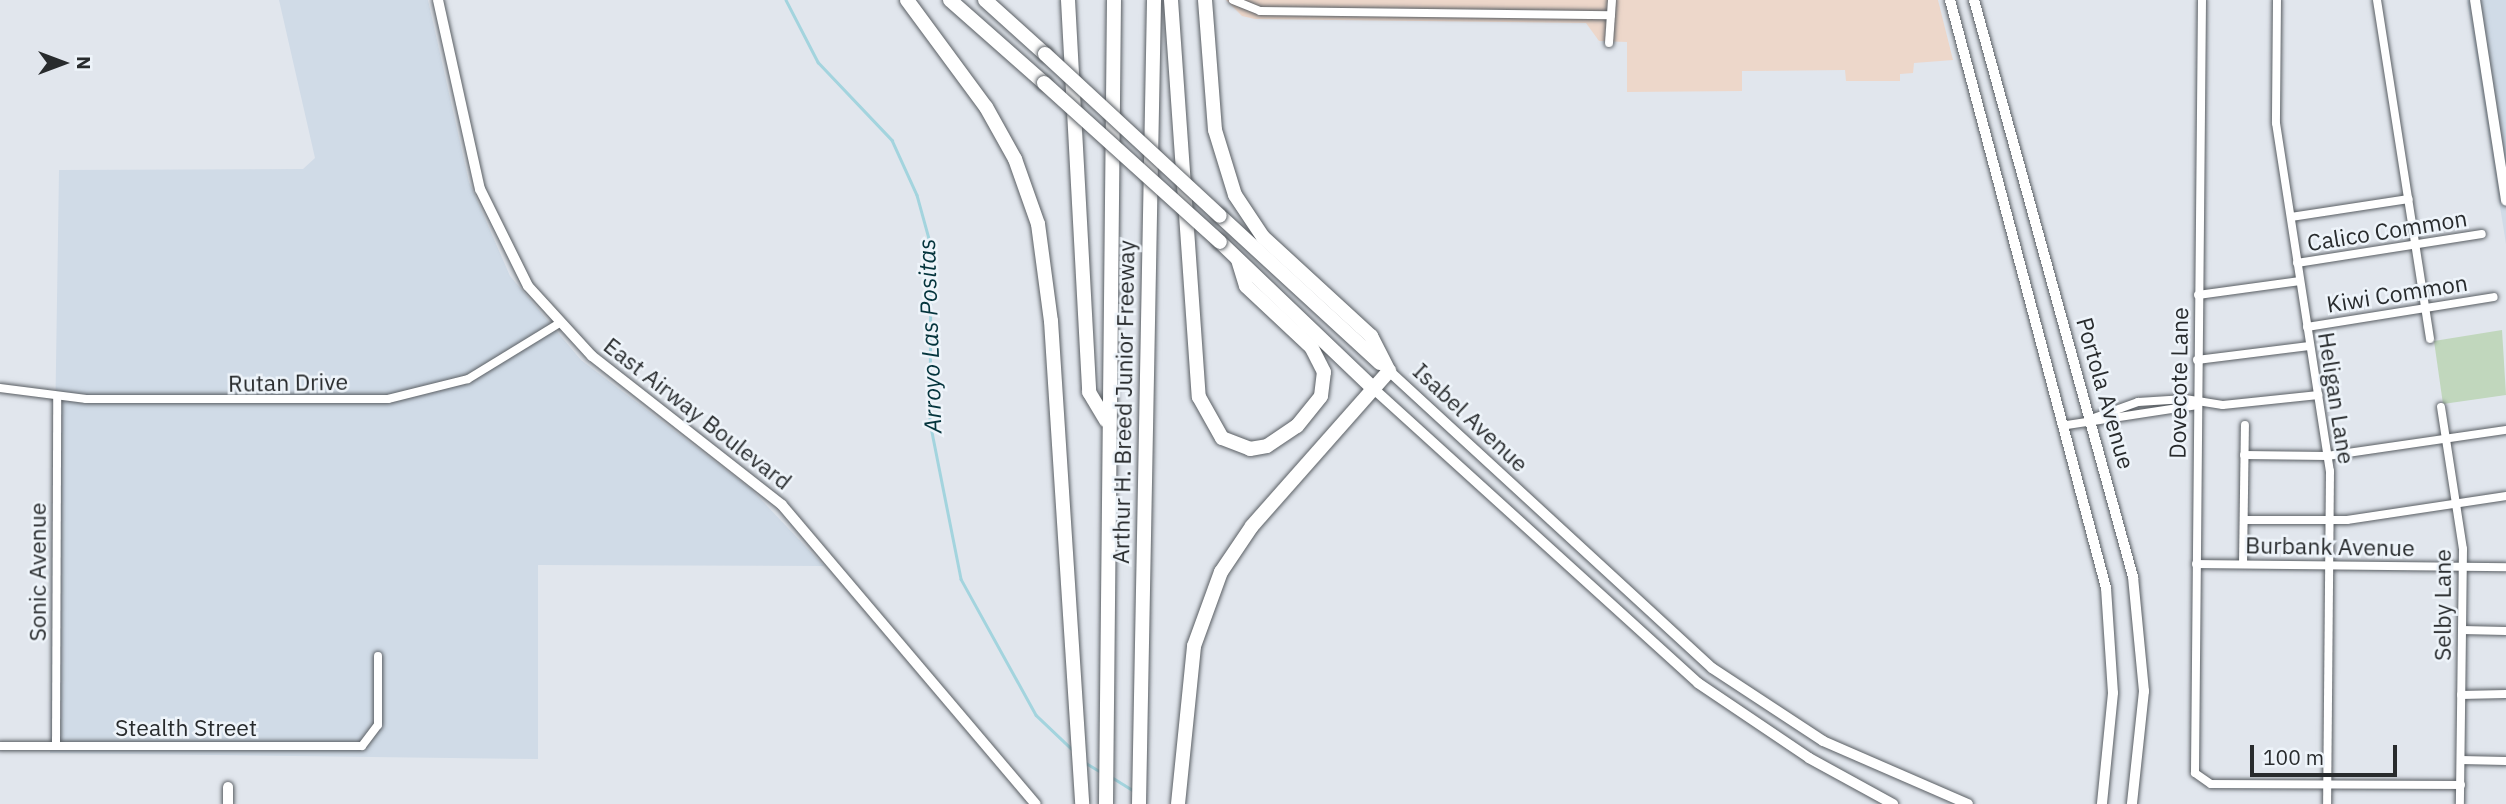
<!DOCTYPE html>
<html>
<head>
<meta charset="utf-8">
<style>
	body { margin:0 }
	#map { position:relative; width:2506px; height:804px; overflow:hidden; background:#e1e6ed; font-family:"IBM Plex Sans",sans-serif }
	div>[style] { position:absolute }
	[style*='--x'] { left:calc(var(--x)*1px); top:calc(var(--y)*1px); width:calc(var(--w)*1px); rotate:calc(var(--a)*1deg) }
	.commercial>* { inset:0; background:#edd7ca }
	.built>* { inset:0; background:#d0dbe7 }
	.green>* { inset:0; background:#c1d7bd }
	.stream>* { height:2.5px; margin:-1.25px; padding:0 1.25px; transform-origin:1.25px; border-radius:1.25px; background:#a3d4de }
	.roads { filter:drop-shadow(0 0 2px #595e63) drop-shadow(0 0 2px #595e63) }
	.street>* { height:8px; margin:-4px; padding:0 4px; transform-origin:4px; border-radius:4px; background:#fff }
	.secondary>* { height:10px; margin:-5px; padding:0 5px; transform-origin:5px; border-radius:5px; background:#fff }
	.highway>* { height:14px; margin:-7px; padding:0 7px; transform-origin:7px; border-radius:7px; background:#fff }
	.bridges { filter:drop-shadow(0 0 2px #595e63) drop-shadow(0 0 2px #595e63) }
	.highway-bridge>* { height:14px; margin:-7px; padding:0 7px; transform-origin:7px; border-radius:7px; background:#fff }
	span { translate:-50% -50%; white-space:nowrap; text-align:center; line-height:1.15; -webkit-text-stroke:5px #eef4fa; paint-order:stroke }
	.street-label { font-size:23px; color:#282b2d }
	.water-label { font-size:24px; color:#04343c; font-style:italic }
	.north { position:absolute; left:28px; top:28px; width:70px; height:70px; -webkit-text-stroke:5px #eef4fa; paint-order:stroke; rotate:90deg; font-size:19px; font-weight:700; line-height:28px; text-align:center; color:#282b2d }
	.north::after { content:''; display:block; margin:auto; width:24px; height:32px; background:#282b2d; clip-path:polygon(50% 0,100% 100%,50% 72%,0 100%) }
	.scale { position:absolute; left:2250px; top:745px; width:147px; height:32px; box-sizing:border-box; border:4px solid #282b2d; border-top:0; padding-left:9px; font-size:21px; line-height:24px; white-space:nowrap; color:#282b2d; -webkit-text-stroke:5px #eef4fa; paint-order:stroke }
</style>
</head>
<body>
<div id="map">
	<div class="commercial">
		<i style="clip-path:polygon(1226px 0,1938px 0,1953px 60px,1914px 63px,1913px 73px,1900px 74px,1900px 81px,1846px 81px,1845px 70px,1742px 71px,1742px 91px,1627px 92px,1627px 42px,1599px 41px,1586px 23px,1255px 19px,1242px 16px)"></i>
	</div>
	<div class="built">
		<i style="clip-path:polygon(279px 0,428px 0,469px 182px,510px 276px,581px 360px,751px 489px,824px 566px,538px 565px,538px 759px,50px 753px,59px 170px,303px 169px,315px 158px)"></i>
		<i style="clip-path:polygon(2467px 0,2506px 0,2506px 244px)"></i>
	</div>
	<div class="green">
		<i style="clip-path:polygon(2502px 330px,2506px 395px,2443px 404px,2434px 341px)"></i>
	</div>
	<div class="stream">
		<i style="--x:786;--y:0;--w:70;--a:62.7"></i>
		<i style="--x:818;--y:62;--w:108;--a:46.5"></i>
		<i style="--x:892;--y:140;--w:60;--a:65.6"></i>
		<i style="--x:917;--y:195;--w:53;--a:74.6"></i>
		<i style="--x:931;--y:246;--w:176;--a:90.3"></i>
		<i style="--x:930;--y:422;--w:160;--a:78.8"></i>
		<i style="--x:961;--y:579;--w:155;--a:61.1"></i>
		<i style="--x:1036;--y:715;--w:52;--a:43.5"></i>
		<i style="--x:1086;--y:763;--w:17;--a:31"></i>
		<i style="--x:1110;--y:776;--w:28;--a:32"></i>
	</div>
	<div class="roads">
		<div class="street">
			<i style="--x:1233;--y:0;--w:29;--a:22"></i>
			<i style="--x:1260;--y:11;--w:351;--a:0.7"></i>
			<i style="--x:2202;--y:0;--w:773;--a:90.52"></i>
			<i style="--x:2195;--y:773;--w:19;--a:35"></i>
			<i style="--x:2211;--y:784;--w:250;--a:0.2"></i>
			<i style="--x:2277;--y:0;--w:123;--a:90.5"></i>
			<i style="--x:2276;--y:123;--w:352;--a:81.2"></i>
			<i style="--x:2330;--y:471;--w:333;--a:90.5"></i>
			<i style="--x:2377;--y:0;--w:343;--a:81.1"></i>
			<i style="--x:1609;--y:43;--w:43;--a:-86"></i>
			<i style="--x:2291;--y:217;--w:119;--a:-8.7"></i>
			<i style="--x:2297;--y:263;--w:187;--a:-8.9"></i>
			<i style="--x:2198;--y:295;--w:103;--a:-7.8"></i>
			<i style="--x:2307;--y:327;--w:189;--a:-9.1"></i>
			<i style="--x:2197;--y:360;--w:113;--a:-7.1"></i>
			<i style="--x:0;--y:388;--w:87;--a:7.3"></i>
			<i style="--x:86;--y:399;--w:302;--a:0"></i>
			<i style="--x:388;--y:399;--w:82;--a:-14"></i>
			<i style="--x:468;--y:379;--w:105;--a:-31.4"></i>
			<i style="--x:2441;--y:407;--w:144;--a:81.2"></i>
			<i style="--x:2463;--y:549;--w:255;--a:90.7"></i>
			<i style="--x:2091;--y:419;--w:50;--a:-19.9"></i>
			<i style="--x:2138;--y:402;--w:47;--a:-3.7"></i>
			<i style="--x:2185;--y:399;--w:38;--a:9"></i>
			<i style="--x:2223;--y:405;--w:96;--a:-6"></i>
			<i style="--x:2067;--y:425;--w:132;--a:-8.7"></i>
			<i style="--x:2244;--y:455;--w:83;--a:0.7"></i>
			<i style="--x:2327;--y:456;--w:181;--a:-8.3"></i>
			<i style="--x:2244;--y:520;--w:103;--a:0"></i>
			<i style="--x:2347;--y:520;--w:161;--a:-8.6"></i>
			<i style="--x:2196;--y:564;--w:310;--a:0.6"></i>
			<i style="--x:2243;--y:564;--w:139;--a:-89.2"></i>
			<i style="--x:2462;--y:630;--w:44;--a:1.3"></i>
			<i style="--x:2461;--y:695;--w:45;--a:-1.3"></i>
			<i style="--x:0;--y:746;--w:362;--a:0"></i>
			<i style="--x:362;--y:746;--w:26;--a:-53"></i>
			<i style="--x:378;--y:725;--w:69;--a:-90"></i>
			<i style="--x:56;--y:746;--w:349;--a:-89.8"></i>
			<i style="--x:2461;--y:760;--w:45;--a:1.3"></i>
		</div>
		<div class="secondary">
			<i style="--x:438;--y:0;--w:194;--a:77.5"></i>
			<i style="--x:480;--y:189;--w:108;--a:63.7"></i>
			<i style="--x:528;--y:286;--w:95;--a:47.6"></i>
			<i style="--x:592;--y:356;--w:241;--a:38.1"></i>
			<i style="--x:782;--y:505;--w:392;--a:49.7"></i>
			<i style="--x:1950;--y:0;--w:608;--a:75.14"></i>
			<i style="--x:2106;--y:588;--w:105;--a:86.2"></i>
			<i style="--x:2113;--y:693;--w:112;--a:95.7"></i>
			<i style="--x:1974;--y:0;--w:599;--a:74.59"></i>
			<i style="--x:2133;--y:577;--w:115;--a:84.5"></i>
			<i style="--x:2144;--y:691;--w:114;--a:96.1"></i>
			<i style="--x:2475;--y:0;--w:203;--a:81.2"></i>
			<i style="--x:1389;--y:371;--w:439;--a:42.6"></i>
			<i style="--x:1712;--y:668;--w:133;--a:33.3"></i>
			<i style="--x:1823;--y:741;--w:158;--a:23.5"></i>
			<i style="--x:1375;--y:390;--w:436;--a:42.2"></i>
			<i style="--x:1698;--y:683;--w:134;--a:34"></i>
			<i style="--x:1809;--y:758;--w:96;--a:28.7"></i>
			<i style="--x:228;--y:787;--w:17;--a:90"></i>
		</div>
		<div class="highway">
			<i style="--x:907;--y:0;--w:133;--a:53.6"></i>
			<i style="--x:986;--y:107;--w:60;--a:60.9"></i>
			<i style="--x:1015;--y:159;--w:69;--a:70.5"></i>
			<i style="--x:1038;--y:224;--w:98;--a:82.4"></i>
			<i style="--x:1051;--y:321;--w:484;--a:86.3"></i>
			<i style="--x:950;--y:0;--w:125;--a:41.4"></i>
			<i style="--x:985;--y:0;--w:81;--a:42"></i>
			<i style="--x:1068;--y:0;--w:393;--a:86.9"></i>
			<i style="--x:1089;--y:392;--w:33;--a:59"></i>
			<i style="--x:1171;--y:0;--w:398;--a:86"></i>
			<i style="--x:1199;--y:397;--w:47;--a:60.7"></i>
			<i style="--x:1222;--y:438;--w:30;--a:21"></i>
			<i style="--x:1250;--y:449;--w:17;--a:-10"></i>
			<i style="--x:1267;--y:446;--w:36;--a:-34"></i>
			<i style="--x:1297;--y:426;--w:38;--a:-51"></i>
			<i style="--x:1321;--y:396;--w:24;--a:-83"></i>
			<i style="--x:1324;--y:372;--w:28;--a:-117"></i>
			<i style="--x:1311;--y:347;--w:89;--a:-136.8"></i>
			<i style="--x:1246;--y:286;--w:27;--a:-107"></i>
			<i style="--x:1205;--y:0;--w:130;--a:85.6"></i>
			<i style="--x:1215;--y:130;--w:68;--a:72.9"></i>
			<i style="--x:1235;--y:195;--w:50;--a:56.3"></i>
			<i style="--x:1263;--y:237;--w:147;--a:42.5"></i>
			<i style="--x:1371;--y:336;--w:39;--a:63"></i>
			<i style="--x:1220;--y:216;--w:217;--a:42.6"></i>
			<i style="--x:1220;--y:242;--w:214;--a:43.7"></i>
			<i style="--x:1106;--y:804;--w:804;--a:-89.43"></i>
			<i style="--x:1139;--y:804;--w:804;--a:-88.93"></i>
			<i style="--x:1178;--y:804;--w:159;--a:-84.2"></i>
			<i style="--x:1194;--y:646;--w:79;--a:-70"></i>
			<i style="--x:1221;--y:572;--w:55;--a:-56"></i>
			<i style="--x:1252;--y:526;--w:207;--a:-48.5"></i>
		</div>
	</div>
	<div class="bridges">
		<div class="highway-bridge">
			<i style="--x:1045;--y:54;--w:238;--a:42.8"></i>
			<i style="--x:1044;--y:83;--w:237;--a:42.1"></i>
		</div>
	</div>
	<div class="street-label">
		<span style="left:2387px;top:230px;rotate:-9deg">Calico Common</span>
		<span style="left:2397px;top:293px;rotate:-9deg">Kiwi Common</span>
		<span style="left:288px;top:382px;rotate:-1deg">Rutan Drive</span>
		<span style="left:2178px;top:383px;rotate:-89deg">Dovecote Lane</span>
		<span style="left:2106px;top:393px;rotate:74deg">Portola Avenue</span>
		<span style="left:2337px;top:398px;rotate:81deg">Heligan Lane</span>
		<span style="left:1123px;top:402px;rotate:-89deg">Arthur H. Breed Junior Freeway</span>
		<span style="left:698px;top:413px;rotate:38deg">East Airway Boulevard</span>
		<span style="left:1471px;top:417px;rotate:43deg">Isabel Avenue</span>
		<span style="left:2330px;top:546px;rotate:1deg">Burbank Avenue</span>
		<span style="left:37px;top:572px;rotate:-90deg">Sonic Avenue</span>
		<span style="left:2442px;top:605px;rotate:-90deg">Selby Lane</span>
		<span style="left:186px;top:727px">Stealth Street</span>
	</div>
	<div class="water-label">
		<span style="left:930px;top:336px;rotate:-92deg">Arroyo Las Positas</span>
	</div>
	<div class="north">N</div>
	<div class="scale">100 m</div>
</div>
</body>
</html>
